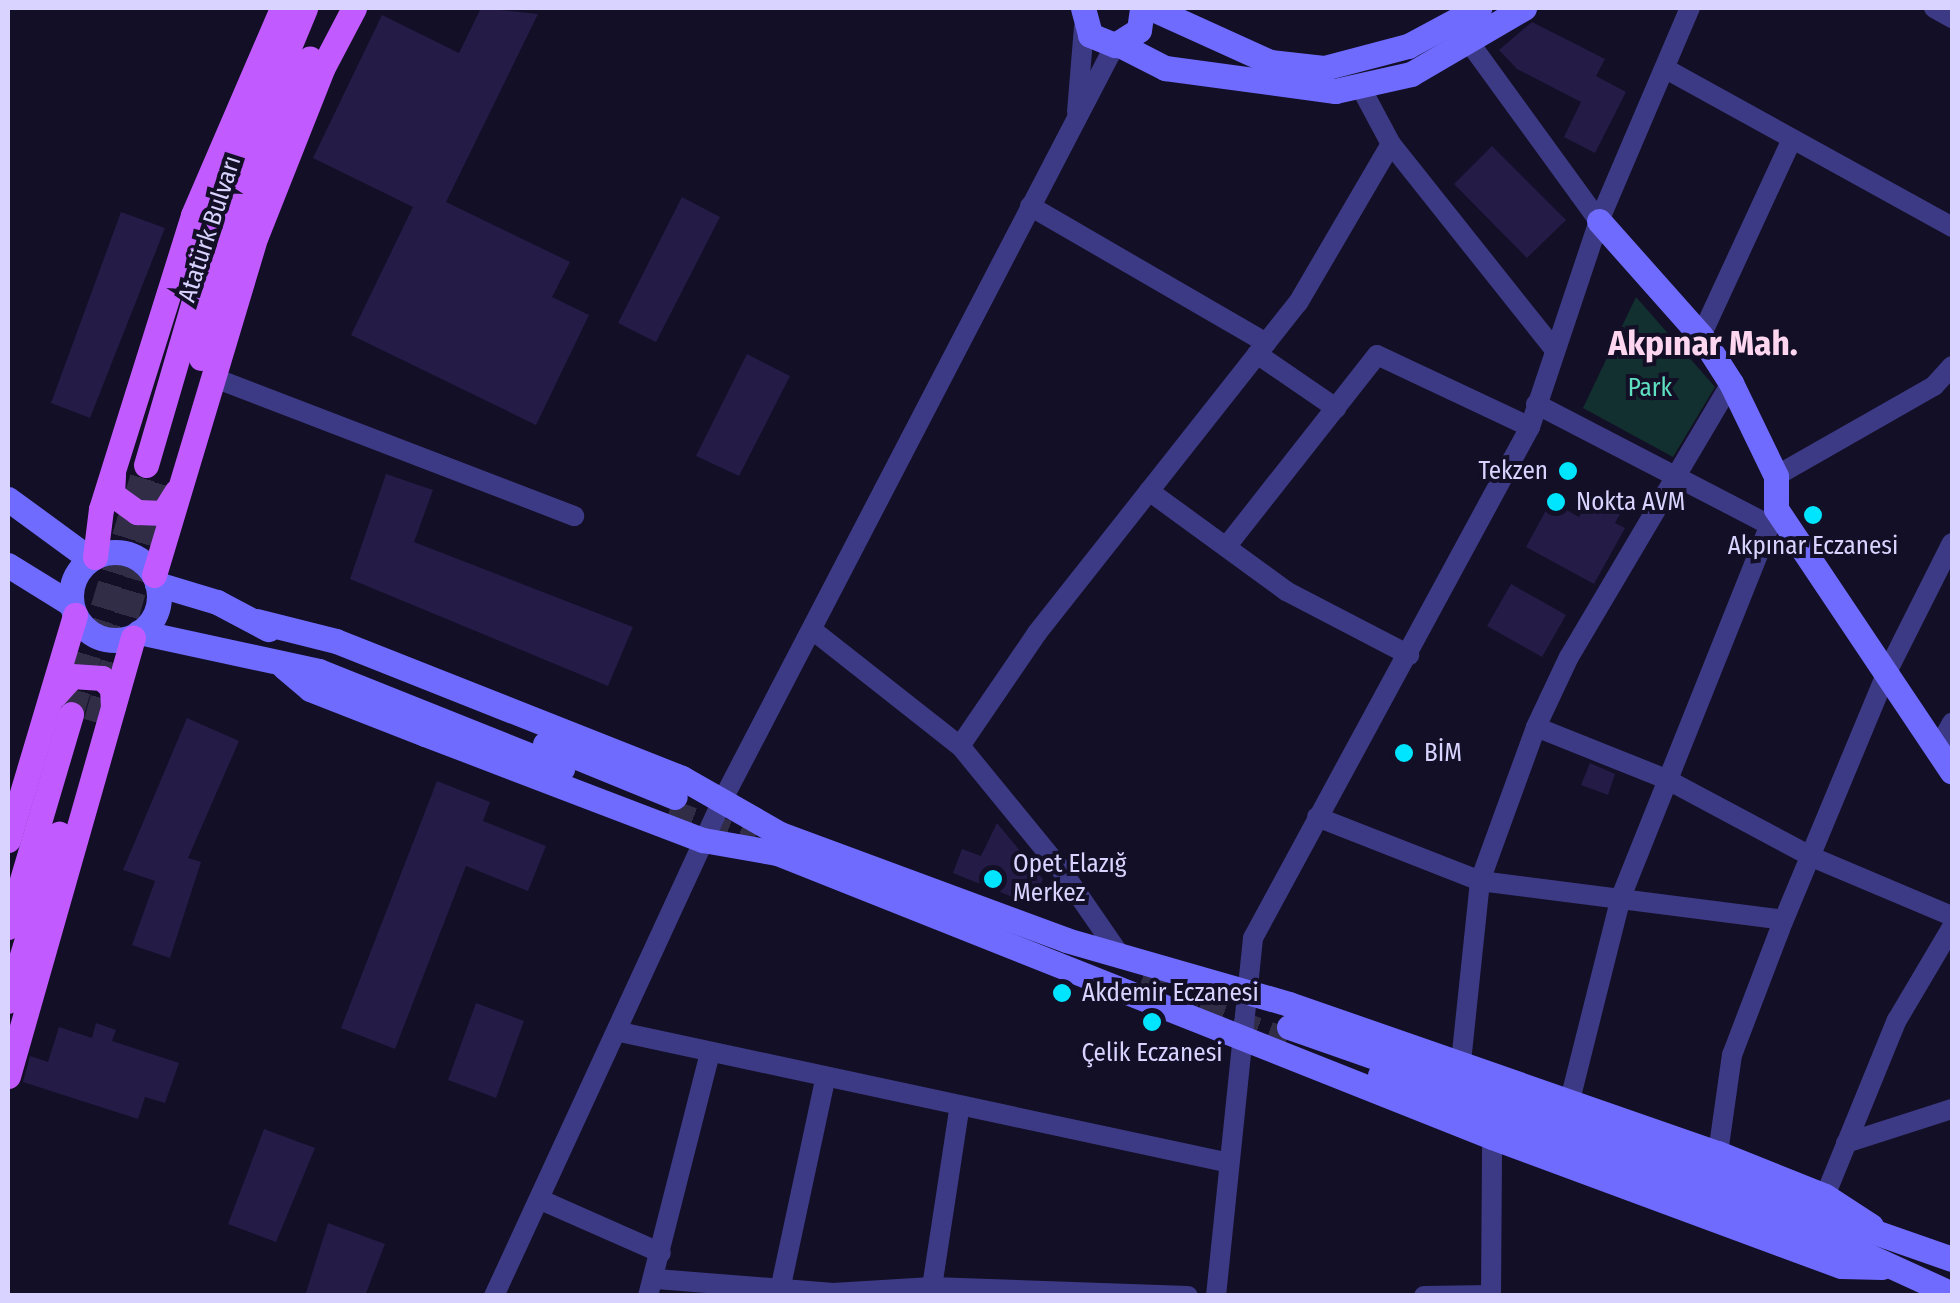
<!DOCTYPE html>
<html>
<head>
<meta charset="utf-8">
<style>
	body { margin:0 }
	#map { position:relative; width:1960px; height:1303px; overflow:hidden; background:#130f26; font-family:"Fira Sans Condensed",sans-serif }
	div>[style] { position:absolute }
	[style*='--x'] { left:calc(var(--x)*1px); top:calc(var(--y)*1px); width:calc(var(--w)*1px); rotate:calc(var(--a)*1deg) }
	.green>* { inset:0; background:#12302f }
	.building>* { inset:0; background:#241b47 }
	.secondary-tunnel>* { height:25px; margin-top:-12.5px; transform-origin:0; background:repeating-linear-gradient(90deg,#312d47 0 25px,transparent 0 37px) }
	.primary-tunnel>* { height:25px; margin-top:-12.5px; transform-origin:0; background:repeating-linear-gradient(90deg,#312d47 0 25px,transparent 0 37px) }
	.street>* { height:20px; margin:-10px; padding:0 10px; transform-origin:10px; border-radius:10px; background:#3d3a85 }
	.secondary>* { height:25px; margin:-12.5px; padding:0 12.5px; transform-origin:12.5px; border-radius:12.5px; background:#6f6bff }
	.secondary>.ring { margin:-12.5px; padding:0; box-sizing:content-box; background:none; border:25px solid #6f6bff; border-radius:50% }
	.primary>* { height:25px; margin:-12.5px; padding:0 12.5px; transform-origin:12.5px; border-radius:12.5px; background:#c25bff }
	.dots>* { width:28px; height:28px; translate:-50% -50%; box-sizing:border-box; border:5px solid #130f26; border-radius:50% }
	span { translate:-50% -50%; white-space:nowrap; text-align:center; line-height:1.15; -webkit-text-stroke:8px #130f26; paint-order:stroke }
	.street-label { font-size:25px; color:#d9d4ff }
	.park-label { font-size:25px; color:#5fe0c0 }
	.poi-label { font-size:25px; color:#d9d4ff }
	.right { translate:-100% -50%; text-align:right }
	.left { translate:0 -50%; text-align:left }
	.district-label { font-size:35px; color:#ffd6f0; font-weight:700 }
	.frame { position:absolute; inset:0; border:10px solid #d9d4ff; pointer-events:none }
</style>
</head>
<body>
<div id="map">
	<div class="green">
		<i style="clip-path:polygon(1636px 297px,1715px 387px,1673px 457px,1583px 408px)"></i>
	</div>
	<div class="building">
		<i style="clip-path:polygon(481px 8px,538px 14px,446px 202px,570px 262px,552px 297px,589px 315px,536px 425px,351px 335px,413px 207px,313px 158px,382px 15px,459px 53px)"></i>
		<i style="clip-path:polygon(1532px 22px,1605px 59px,1596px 76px,1626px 92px,1595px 153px,1564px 137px,1581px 102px,1517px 69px,1499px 50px)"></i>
		<i style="clip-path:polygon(1492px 146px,1566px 220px,1527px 258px,1454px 184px)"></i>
		<i style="clip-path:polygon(682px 197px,720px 217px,656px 342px,618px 323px)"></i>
		<i style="clip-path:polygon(121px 212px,165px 228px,90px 418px,51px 403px)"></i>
		<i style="clip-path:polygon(747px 354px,790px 376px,739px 476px,696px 456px)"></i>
		<i style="clip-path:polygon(386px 474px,433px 490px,414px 542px,633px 627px,608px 686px,350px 579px)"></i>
		<i style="clip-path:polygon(1590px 497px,1620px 514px,1615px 523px,1625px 528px,1594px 584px,1526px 547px,1551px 501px,1579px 517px)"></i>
		<i style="clip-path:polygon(1511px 584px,1566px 615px,1542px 657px,1487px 626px)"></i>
		<i style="clip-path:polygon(187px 718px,239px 741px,188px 858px,201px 862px,170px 958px,132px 945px,155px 881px,123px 870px)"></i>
		<i style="clip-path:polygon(1590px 763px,1615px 774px,1608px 795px,1581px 785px)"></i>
		<i style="clip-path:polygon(437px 781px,490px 802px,483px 821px,546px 846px,528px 891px,466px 866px,395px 1049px,341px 1028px)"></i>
		<i style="clip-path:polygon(997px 823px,1043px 879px,1032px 905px,953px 873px,962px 849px,981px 856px)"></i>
		<i style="clip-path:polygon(476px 1003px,524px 1021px,496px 1098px,448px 1080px)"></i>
		<i style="clip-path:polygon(96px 1023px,116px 1030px,112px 1041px,179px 1063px,165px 1103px,145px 1097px,138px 1119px,23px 1082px,30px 1056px,48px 1062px,59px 1027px,92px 1038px)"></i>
		<i style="clip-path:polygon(264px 1129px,315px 1148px,276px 1242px,228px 1224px)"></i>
		<i style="clip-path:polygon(328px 1223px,385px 1244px,365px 1296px,305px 1296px)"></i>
	</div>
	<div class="secondary-tunnel">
		<i style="--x:669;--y:811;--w:90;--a:20"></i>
		<i style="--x:1144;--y:973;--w:85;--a:19.9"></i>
		<i style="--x:1199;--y:1008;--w:93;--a:20.2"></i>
	</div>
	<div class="primary-tunnel">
		<i style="--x:71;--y:714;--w:260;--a:-73.2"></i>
		<i style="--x:96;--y:722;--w:255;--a:-74.1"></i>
	</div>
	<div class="street">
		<i style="--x:1934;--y:8;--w:21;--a:29"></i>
		<i style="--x:1469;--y:42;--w:221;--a:54"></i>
		<i style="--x:1666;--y:69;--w:327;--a:28.9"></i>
		<i style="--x:1361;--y:88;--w:64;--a:61.8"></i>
		<i style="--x:1391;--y:144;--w:263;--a:51.5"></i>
		<i style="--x:1077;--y:112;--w:85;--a:-85.3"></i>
		<i style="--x:1030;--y:206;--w:273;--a:30.1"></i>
		<i style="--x:1701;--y:336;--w:217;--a:-65.2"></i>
		<i style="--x:1257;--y:354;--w:96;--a:34.4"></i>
		<i style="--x:212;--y:377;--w:388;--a:21"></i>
		<i style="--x:1536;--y:404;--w:263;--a:27.4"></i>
		<i style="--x:1776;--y:476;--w:182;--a:-29.7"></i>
		<i style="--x:1934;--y:386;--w:27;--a:-48"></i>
		<i style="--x:1149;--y:491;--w:170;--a:36.1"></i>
		<i style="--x:1286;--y:591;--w:139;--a:27.5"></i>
		<i style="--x:1226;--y:547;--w:244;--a:-51.8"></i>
		<i style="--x:1377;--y:355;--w:169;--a:25.2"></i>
		<i style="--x:815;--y:632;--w:184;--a:38.2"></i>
		<i style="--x:1536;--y:727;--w:140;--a:21.8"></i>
		<i style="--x:1666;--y:779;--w:166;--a:28.1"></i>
		<i style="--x:1812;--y:857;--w:152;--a:22.9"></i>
		<i style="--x:1938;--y:748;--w:29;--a:-61"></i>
		<i style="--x:1317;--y:817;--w:175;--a:21.4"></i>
		<i style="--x:1480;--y:881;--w:306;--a:7.3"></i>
		<i style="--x:1122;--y:958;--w:109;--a:-124.6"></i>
		<i style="--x:1060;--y:868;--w:158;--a:-129.3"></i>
		<i style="--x:960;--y:746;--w:137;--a:-55.7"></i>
		<i style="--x:1037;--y:633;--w:421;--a:-51.7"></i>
		<i style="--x:1298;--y:303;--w:184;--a:-59.7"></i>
		<i style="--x:620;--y:1032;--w:619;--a:12.13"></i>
		<i style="--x:1461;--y:1062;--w:182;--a:-84"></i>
		<i style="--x:1480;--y:881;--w:164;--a:-70"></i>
		<i style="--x:1536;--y:727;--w:77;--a:-64.8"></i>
		<i style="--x:1569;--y:657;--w:318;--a:-59.4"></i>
		<i style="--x:1570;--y:1100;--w:209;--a:-75.9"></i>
		<i style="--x:1621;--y:897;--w:418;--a:-68.2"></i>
		<i style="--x:1846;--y:1143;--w:111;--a:-17.8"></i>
		<i style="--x:1718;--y:1153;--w:99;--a:-81.9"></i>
		<i style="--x:1732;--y:1055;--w:135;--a:-69.1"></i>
		<i style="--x:1780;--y:929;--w:278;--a:-67.4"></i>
		<i style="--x:1887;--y:672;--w:144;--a:-63.3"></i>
		<i style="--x:1825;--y:1196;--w:190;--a:-67.8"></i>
		<i style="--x:1897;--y:1020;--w:108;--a:-59.4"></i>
		<i style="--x:541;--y:1200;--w:131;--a:23.8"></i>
		<i style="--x:656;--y:1279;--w:178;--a:4.5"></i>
		<i style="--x:833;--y:1293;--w:99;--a:-3.5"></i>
		<i style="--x:932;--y:1287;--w:256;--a:2"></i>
		<i style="--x:932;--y:1287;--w:179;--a:-81.3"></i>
		<i style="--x:780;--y:1290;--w:215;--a:-77.9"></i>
		<i style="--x:494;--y:1296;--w:547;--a:-65.26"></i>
		<i style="--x:723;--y:799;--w:850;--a:-62.53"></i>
		<i style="--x:648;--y:1296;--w:248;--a:-75.7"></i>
		<i style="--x:1216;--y:1296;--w:360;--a:-84.1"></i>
		<i style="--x:1253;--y:938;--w:581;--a:-61.54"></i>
		<i style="--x:1530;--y:427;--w:217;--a:-71.5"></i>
		<i style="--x:1599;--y:221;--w:232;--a:-66.9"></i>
		<i style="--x:1424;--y:1296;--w:67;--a:-0.9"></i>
		<i style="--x:1491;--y:1296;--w:159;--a:-89.6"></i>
	</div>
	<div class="secondary">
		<i style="--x:1083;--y:8;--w:28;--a:75"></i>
		<i style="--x:1090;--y:35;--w:27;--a:22"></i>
		<i style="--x:1115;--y:45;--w:28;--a:-32"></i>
		<i style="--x:1139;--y:30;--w:22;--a:-82"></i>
		<i style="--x:1151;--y:8;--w:131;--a:24.4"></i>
		<i style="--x:1270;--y:62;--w:54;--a:6.3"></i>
		<i style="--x:1324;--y:68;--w:87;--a:-14.7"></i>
		<i style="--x:1408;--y:46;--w:81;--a:-28.2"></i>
		<i style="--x:1118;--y:44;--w:53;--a:27.1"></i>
		<i style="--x:1165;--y:68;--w:172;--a:7.7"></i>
		<i style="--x:1335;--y:91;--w:78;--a:-12.6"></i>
		<i style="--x:1411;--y:74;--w:131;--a:-30.3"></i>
		<i style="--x:1599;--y:221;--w:154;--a:48.4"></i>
		<i style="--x:1701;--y:336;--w:56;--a:57.4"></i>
		<i style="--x:1731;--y:383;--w:103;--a:64.2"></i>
		<i style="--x:1776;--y:476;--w:33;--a:90"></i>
		<i style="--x:1776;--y:509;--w:316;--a:56.2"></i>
		<i style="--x:8;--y:499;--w:102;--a:36.2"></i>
		<i class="ring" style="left:71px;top:552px;width:63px;height:63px"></i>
		<i style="--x:8;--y:565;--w:74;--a:31.8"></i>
		<i style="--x:157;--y:584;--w:63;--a:16.7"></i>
		<i style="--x:217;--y:602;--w:58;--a:27.9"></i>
		<i style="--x:256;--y:621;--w:82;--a:14"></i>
		<i style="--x:336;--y:641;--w:372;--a:21.6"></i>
		<i style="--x:682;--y:778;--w:113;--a:29.7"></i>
		<i style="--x:780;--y:834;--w:305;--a:20.3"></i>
		<i style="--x:1066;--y:940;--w:232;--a:16"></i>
		<i style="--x:1289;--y:1004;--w:454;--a:19.2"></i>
		<i style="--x:1718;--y:1153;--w:115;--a:21.9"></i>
		<i style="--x:1825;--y:1196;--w:55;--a:33.1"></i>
		<i style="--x:139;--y:632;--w:184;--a:12.2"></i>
		<i style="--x:319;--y:671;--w:262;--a:21.8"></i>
		<i style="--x:284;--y:667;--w:34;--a:40"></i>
		<i style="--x:310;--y:689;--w:123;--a:21.4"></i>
		<i style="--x:425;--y:734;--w:298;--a:20.9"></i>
		<i style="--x:703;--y:840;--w:75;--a:10"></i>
		<i style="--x:777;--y:853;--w:769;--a:21.66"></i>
		<i style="--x:1492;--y:1137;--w:372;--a:20.3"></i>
		<i style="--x:1841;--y:1266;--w:41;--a:1.4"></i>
		<i style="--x:545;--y:744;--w:140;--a:22.2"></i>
		<i style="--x:1289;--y:1027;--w:702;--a:19.29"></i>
		<i style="--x:1380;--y:1075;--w:495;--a:20.1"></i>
		<i style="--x:1845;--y:1245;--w:118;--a:24.6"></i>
	</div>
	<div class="primary">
		<i style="--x:201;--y:358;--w:125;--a:-74.7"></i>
		<i style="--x:234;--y:237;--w:194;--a:-67"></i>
		<i style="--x:146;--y:465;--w:259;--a:-73.7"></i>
		<i style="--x:219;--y:216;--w:225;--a:-67.5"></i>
		<i style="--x:113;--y:475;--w:19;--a:93"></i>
		<i style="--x:112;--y:494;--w:31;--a:36"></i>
		<i style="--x:137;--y:512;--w:26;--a:2"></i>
		<i style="--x:163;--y:513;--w:25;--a:-58"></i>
		<i style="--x:95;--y:557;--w:48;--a:-82.9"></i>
		<i style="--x:101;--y:509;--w:308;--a:-72.6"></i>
		<i style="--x:193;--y:215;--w:225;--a:-66.7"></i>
		<i style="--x:154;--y:575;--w:354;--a:-73.3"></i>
		<i style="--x:256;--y:236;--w:180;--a:-68.4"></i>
		<i style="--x:322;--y:69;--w:69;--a:-62.3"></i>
		<i style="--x:55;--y:695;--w:25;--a:-48"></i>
		<i style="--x:72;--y:676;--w:30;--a:4"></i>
		<i style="--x:102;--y:678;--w:14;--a:45"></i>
		<i style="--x:112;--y:688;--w:18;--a:87"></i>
		<i style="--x:8;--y:840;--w:235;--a:-73.4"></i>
		<i style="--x:8;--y:927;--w:222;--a:-73.5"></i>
		<i style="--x:8;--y:1001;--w:175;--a:-73"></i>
		<i style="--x:8;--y:1076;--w:456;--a:-74.1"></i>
	</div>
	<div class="dots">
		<i style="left:1568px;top:471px;background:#00e5ff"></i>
		<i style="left:1556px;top:502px;background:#00e5ff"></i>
		<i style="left:1813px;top:515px;background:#00e5ff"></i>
		<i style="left:1404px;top:753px;background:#00e5ff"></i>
		<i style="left:993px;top:879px;background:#00e5ff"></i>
		<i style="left:1062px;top:993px;background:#00e5ff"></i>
		<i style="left:1152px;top:1022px;background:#00e5ff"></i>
	</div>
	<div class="street-label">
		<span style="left:210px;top:229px;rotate:-72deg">Atatürk Bulvarı</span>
	</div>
	<div class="park-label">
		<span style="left:1650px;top:388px">Park</span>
	</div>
	<div class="poi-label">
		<span class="right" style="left:1548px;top:471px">Tekzen</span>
		<span class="left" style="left:1576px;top:502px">Nokta AVM</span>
		<span style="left:1813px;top:546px">Akpınar Eczanesi</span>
		<span class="left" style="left:1424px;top:753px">BİM</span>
		<span class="left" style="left:1013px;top:879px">Opet Elazığ<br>Merkez</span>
		<span class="left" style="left:1082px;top:993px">Akdemir Eczanesi</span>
		<span style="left:1152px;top:1053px">Çelik Eczanesi</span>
	</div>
	<div class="district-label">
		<span style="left:1703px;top:343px">Akpınar Mah.</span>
	</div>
	<div class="frame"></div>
</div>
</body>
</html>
